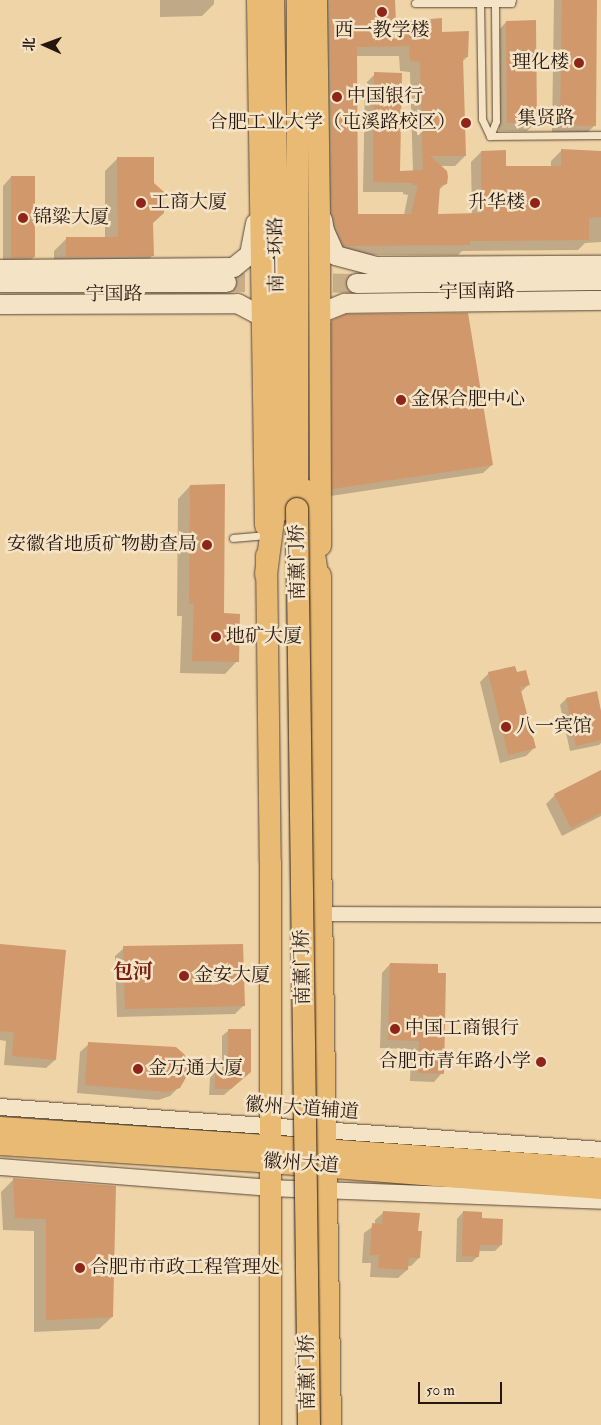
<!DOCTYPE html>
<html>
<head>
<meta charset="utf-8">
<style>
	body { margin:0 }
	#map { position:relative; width:601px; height:1425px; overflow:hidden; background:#efd4a8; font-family:"IM FELL Double Pica","Noto Serif SC",serif }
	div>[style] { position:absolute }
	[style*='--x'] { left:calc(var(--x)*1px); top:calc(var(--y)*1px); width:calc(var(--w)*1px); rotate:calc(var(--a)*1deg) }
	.shadow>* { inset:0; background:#0003 }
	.building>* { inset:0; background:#d1986c }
	.secondary-tunnel>* { height:19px; margin-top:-9.5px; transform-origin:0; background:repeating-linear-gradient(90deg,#c7ae89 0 19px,transparent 0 28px) }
	.roads { filter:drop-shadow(0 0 1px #584635) drop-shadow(0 0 1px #584635) }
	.service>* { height:7px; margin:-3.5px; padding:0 3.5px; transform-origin:3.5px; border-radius:3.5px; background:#f5e3c6 }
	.minor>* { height:14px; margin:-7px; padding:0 7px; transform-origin:7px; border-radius:7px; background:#f5e3c6 }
	.tertiary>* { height:16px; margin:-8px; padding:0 8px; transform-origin:8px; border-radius:8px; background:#f5e3c6 }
	.secondary>* { height:19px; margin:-9.5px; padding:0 9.5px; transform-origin:9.5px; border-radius:9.5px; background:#f5e3c6 }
	.primary>* { height:21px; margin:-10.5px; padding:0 10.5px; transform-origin:10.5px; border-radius:10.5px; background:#e8ba74 }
	.trunk>* { height:22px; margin:-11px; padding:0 11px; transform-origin:11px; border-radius:11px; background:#e8ba74 }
	.bridges { filter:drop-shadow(0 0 1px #25170f) drop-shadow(0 0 1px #25170f) }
	.trunk-bridge>* { height:22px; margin:-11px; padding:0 11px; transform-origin:11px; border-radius:11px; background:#e8ba74 }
	.dots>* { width:14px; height:14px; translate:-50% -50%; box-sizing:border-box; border:2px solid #f5e3c6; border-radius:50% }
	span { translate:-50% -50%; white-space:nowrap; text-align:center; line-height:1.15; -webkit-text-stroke:5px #f5e3c6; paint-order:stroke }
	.poi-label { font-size:19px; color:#25170f }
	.right { translate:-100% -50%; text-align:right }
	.left { translate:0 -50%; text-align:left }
	.street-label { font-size:19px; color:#25170f }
	.neighbourhood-label { font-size:20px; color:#7a1f14; font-weight:700 }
	.north { position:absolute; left:20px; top:20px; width:50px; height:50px; -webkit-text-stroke:4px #f5e3c6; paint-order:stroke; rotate:272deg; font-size:14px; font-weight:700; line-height:20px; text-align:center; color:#25170f }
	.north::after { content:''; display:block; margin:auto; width:18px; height:22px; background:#25170f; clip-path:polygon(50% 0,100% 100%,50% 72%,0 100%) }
	.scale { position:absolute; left:418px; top:1382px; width:84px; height:22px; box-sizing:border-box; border:2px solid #25170f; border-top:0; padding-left:6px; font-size:15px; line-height:18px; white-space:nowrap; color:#25170f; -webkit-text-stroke:4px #f5e3c6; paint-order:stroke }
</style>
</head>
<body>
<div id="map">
	<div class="shadow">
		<i style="clip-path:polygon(160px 0,214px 0,214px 4px,202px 16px,160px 17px)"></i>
		<i style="clip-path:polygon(evenodd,320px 0,394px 0,394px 23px,441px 33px,467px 57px,462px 62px,465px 156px,455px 166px,440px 166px,446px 183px,438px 191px,436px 215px,472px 215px,471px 162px,481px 152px,505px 167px,551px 167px,551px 161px,562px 150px,601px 152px,601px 242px,585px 243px,578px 250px,462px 251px,458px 255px,333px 255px,322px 225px,320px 0,355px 56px,399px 56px,400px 71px,410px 72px,413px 172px,399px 172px,375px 74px,365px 84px,363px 192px,403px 192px,403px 194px,408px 195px,404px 215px,356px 216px,355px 56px)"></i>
		<i style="clip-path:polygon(554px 0,596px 0,595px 125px,586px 134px,552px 133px)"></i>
		<i style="clip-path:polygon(506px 22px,536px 122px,527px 131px,499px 131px,498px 31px)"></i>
		<i style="clip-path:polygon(118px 158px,152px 223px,152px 256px,140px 268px,54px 269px,54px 251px,67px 238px,105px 238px,105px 171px)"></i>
		<i style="clip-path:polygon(11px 177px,34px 257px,25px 265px,3px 266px,3px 186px)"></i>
		<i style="clip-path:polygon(332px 321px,492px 465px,483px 473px,324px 497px,324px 330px)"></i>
		<i style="clip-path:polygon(190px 486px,237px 661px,225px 674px,180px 673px,182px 616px,177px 616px,178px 499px)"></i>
		<i style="clip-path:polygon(489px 673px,516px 673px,528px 685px,520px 693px,534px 748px,526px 756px,500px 763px,480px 682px)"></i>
		<i style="clip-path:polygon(566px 699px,601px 717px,601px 743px,599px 745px,570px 751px,560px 705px)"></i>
		<i style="clip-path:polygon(601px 772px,601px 816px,562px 836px,546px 804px,555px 795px)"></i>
		<i style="clip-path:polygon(0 946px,55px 1060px,46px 1068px,4px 1065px,6px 1041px,0 1040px)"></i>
		<i style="clip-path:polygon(124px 948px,244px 1005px,235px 1014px,117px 1017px,115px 956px)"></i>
		<i style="clip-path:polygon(390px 964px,442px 1073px,434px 1082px,410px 1081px,411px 1049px,380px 1048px,382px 973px)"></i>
		<i style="clip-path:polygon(229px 1030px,243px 1078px,224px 1095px,209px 1095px,210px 1078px,216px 1071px,222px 1071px,222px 1036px)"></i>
		<i style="clip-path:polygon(89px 1044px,179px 1087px,170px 1096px,158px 1100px,77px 1093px,80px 1052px)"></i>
		<i style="clip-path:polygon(14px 1179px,115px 1187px,112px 1317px,99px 1329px,34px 1332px,34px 1231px,3px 1230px,1px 1192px)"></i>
		<i style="clip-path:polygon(384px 1212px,417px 1232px,419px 1258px,411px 1266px,407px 1266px,407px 1270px,398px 1278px,370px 1277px,371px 1263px,362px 1263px,364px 1233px,375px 1225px,375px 1220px)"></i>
		<i style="clip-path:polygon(463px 1212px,480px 1220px,501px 1245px,495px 1251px,478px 1251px,478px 1256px,472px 1262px,456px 1262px,457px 1219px)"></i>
	</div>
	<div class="building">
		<i style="clip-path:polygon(evenodd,330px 0,395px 0,396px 22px,442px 18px,442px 32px,469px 31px,468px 57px,463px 57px,466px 156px,430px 156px,447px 171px,448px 177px,447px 184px,440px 186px,438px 214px,481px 213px,481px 151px,506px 150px,506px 166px,561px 166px,561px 149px,601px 151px,601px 217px,589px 218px,589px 240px,470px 241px,470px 245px,343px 246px,332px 214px,330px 0,409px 46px,410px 61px,420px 62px,423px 170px,400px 171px,402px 73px,374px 72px,373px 182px,413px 183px,413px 185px,418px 185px,411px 214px,358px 214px,357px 47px,409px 46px)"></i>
		<i style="clip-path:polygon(562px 0,597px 0,596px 126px,560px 125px)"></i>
		<i style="clip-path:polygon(536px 20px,537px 123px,507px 123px,506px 21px)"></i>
		<i style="clip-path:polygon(117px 157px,154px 157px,154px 183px,164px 192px,164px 213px,153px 223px,154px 256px,66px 257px,66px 237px,118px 237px)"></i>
		<i style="clip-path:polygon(11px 176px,35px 176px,35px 257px,11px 258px)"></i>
		<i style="clip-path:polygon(468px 313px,493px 465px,332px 489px,332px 320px,346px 314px)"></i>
		<i style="clip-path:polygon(225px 484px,224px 613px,240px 614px,239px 662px,192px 661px,194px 604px,189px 604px,190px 485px)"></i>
		<i style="clip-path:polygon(515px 666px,517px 672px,526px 670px,530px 685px,520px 687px,536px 748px,508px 755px,488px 672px)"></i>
		<i style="clip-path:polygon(597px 691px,601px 711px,601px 740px,576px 746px,566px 698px)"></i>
		<i style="clip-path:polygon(601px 770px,601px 813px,571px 828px,554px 794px)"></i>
		<i style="clip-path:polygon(0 944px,66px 950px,56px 1060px,12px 1056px,14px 1032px,0 1031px)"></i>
		<i style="clip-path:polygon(243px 944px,245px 1006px,125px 1009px,123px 946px)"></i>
		<i style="clip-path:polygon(390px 963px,438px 964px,438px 973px,446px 973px,444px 1074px,418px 1073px,419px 1041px,388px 1040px)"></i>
		<i style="clip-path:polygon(228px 1029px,251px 1029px,251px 1072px,231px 1089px,215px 1089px,215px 1070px,228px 1070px)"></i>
		<i style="clip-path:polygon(88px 1042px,176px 1047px,184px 1054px,190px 1064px,188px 1074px,180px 1088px,167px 1092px,85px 1085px)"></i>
		<i style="clip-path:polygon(13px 1178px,116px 1186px,113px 1317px,46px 1320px,46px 1219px,15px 1218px)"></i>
		<i style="clip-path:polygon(383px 1211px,420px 1213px,418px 1231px,422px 1231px,420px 1258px,409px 1258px,408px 1270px,378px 1268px,379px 1255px,370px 1255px,372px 1223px,382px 1224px)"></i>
		<i style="clip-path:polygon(463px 1211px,482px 1212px,482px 1218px,503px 1219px,502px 1245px,480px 1245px,479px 1257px,462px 1256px)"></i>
	</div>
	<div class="secondary-tunnel">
		<i style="--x:226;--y:282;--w:49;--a:0"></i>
		<i style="--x:305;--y:282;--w:51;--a:1.1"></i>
	</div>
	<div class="roads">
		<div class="service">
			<i style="--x:415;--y:3;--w:96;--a:0"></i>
			<i style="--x:511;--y:3;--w:3;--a:-72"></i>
			<i style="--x:480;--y:3;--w:116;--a:89"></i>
			<i style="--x:482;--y:119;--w:19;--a:65"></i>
			<i style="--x:490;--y:136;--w:16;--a:-68"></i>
			<i style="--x:496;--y:121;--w:118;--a:-90.5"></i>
			<i style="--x:490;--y:136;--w:111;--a:-0.5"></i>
			<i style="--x:233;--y:538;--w:33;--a:-5"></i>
		</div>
		<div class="minor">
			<i style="--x:321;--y:914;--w:280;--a:0.2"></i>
		</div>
		<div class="tertiary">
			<i style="--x:0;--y:1107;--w:603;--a:4.09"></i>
			<i style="--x:0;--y:1167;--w:271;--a:4.4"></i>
			<i style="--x:270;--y:1188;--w:331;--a:2.2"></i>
		</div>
		<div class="secondary">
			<i style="--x:322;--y:219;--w:11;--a:80"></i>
			<i style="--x:324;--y:230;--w:27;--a:66"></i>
			<i style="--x:335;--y:255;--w:42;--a:15"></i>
			<i style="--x:376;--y:266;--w:225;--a:-0.3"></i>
			<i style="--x:0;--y:269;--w:233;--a:-0.5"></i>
			<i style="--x:233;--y:267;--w:21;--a:-39"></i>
			<i style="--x:249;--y:254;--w:32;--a:-79"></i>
			<i style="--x:0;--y:282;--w:226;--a:0"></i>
			<i style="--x:356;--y:283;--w:245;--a:-0.7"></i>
			<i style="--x:0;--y:304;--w:237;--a:-0.2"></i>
			<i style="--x:237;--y:303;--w:30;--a:28"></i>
			<i style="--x:319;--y:313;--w:27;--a:-22"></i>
			<i style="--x:344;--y:303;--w:257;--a:-0.7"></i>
		</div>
		<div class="primary">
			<i style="--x:257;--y:0;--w:525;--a:89.13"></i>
			<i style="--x:316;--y:0;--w:224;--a:89.2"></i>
			<i style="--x:319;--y:224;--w:321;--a:89.8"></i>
			<i style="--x:266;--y:555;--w:306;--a:89.3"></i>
			<i style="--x:270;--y:861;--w:564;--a:90"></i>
			<i style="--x:320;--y:575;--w:275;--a:90"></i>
			<i style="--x:320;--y:850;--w:575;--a:89"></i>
			<i style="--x:0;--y:1127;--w:602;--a:3.9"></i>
			<i style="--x:0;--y:1144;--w:270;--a:3.8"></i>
			<i style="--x:269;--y:1162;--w:333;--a:4.5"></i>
		</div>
		<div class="trunk">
			<i style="--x:273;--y:0;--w:510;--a:88.99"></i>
			<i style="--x:304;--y:490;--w:104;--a:81.2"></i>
			<i style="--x:297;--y:509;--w:509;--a:-89.89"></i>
			<i style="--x:266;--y:574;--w:84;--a:-82.5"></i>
		</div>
	</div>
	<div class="bridges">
		<div class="trunk-bridge">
			<i style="--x:297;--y:509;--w:916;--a:89.25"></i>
		</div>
	</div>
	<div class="dots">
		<i style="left:382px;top:12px;background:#8f2418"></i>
		<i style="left:579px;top:63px;background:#8f2418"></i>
		<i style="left:337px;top:97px;background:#8f2418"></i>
		<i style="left:466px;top:123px;background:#8f2418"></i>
		<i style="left:141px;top:203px;background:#8f2418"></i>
		<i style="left:535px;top:203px;background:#8f2418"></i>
		<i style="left:23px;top:218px;background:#8f2418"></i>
		<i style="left:401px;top:400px;background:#8f2418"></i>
		<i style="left:207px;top:545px;background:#8f2418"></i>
		<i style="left:216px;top:637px;background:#8f2418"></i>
		<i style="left:506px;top:727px;background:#8f2418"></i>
		<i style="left:184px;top:976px;background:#8f2418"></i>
		<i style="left:395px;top:1029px;background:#8f2418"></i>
		<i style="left:541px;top:1062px;background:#8f2418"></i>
		<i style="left:138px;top:1069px;background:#8f2418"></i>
		<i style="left:80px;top:1268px;background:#8f2418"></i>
	</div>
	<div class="poi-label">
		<span style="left:382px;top:31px">西一教学楼</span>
		<span class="right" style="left:569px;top:63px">理化楼</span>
		<span class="left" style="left:347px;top:97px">中国银行</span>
		<span class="right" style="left:456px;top:123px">合肥工业大学（屯溪路校区）</span>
		<span class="left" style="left:151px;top:203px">工商大厦</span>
		<span class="right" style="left:525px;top:203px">升华楼</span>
		<span class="left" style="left:33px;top:218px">锦粱大厦</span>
		<span class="left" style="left:411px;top:400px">金保合肥中心</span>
		<span class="right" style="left:197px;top:545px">安徽省地质矿物勘查局</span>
		<span class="left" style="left:226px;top:637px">地矿大厦</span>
		<span class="left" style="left:516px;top:727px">八一宾馆</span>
		<span class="left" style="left:194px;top:976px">金安大厦</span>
		<span class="left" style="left:405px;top:1029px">中国工商银行</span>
		<span class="right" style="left:531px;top:1062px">合肥市青年路小学</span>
		<span class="left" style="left:148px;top:1069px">金万通大厦</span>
		<span class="left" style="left:90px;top:1268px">合肥市市政工程管理处</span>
	</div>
	<div class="street-label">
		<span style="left:546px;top:119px;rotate:-1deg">集贤路</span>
		<span style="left:277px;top:255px;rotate:-91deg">南一环路</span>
		<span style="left:477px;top:292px;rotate:-1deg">宁国南路</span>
		<span style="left:114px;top:295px">宁国路</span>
		<span style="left:298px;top:562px;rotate:-91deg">南薰门桥</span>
		<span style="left:303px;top:967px;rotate:-91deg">南薰门桥</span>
		<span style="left:302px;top:1109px;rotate:4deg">徽州大道辅道</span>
		<span style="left:301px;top:1164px;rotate:4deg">徽州大道</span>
		<span style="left:308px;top:1372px;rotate:-91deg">南薰门桥</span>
	</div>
	<div class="neighbourhood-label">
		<span style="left:133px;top:971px">包河</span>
	</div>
	<div class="north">北</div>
	<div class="scale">50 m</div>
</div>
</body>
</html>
